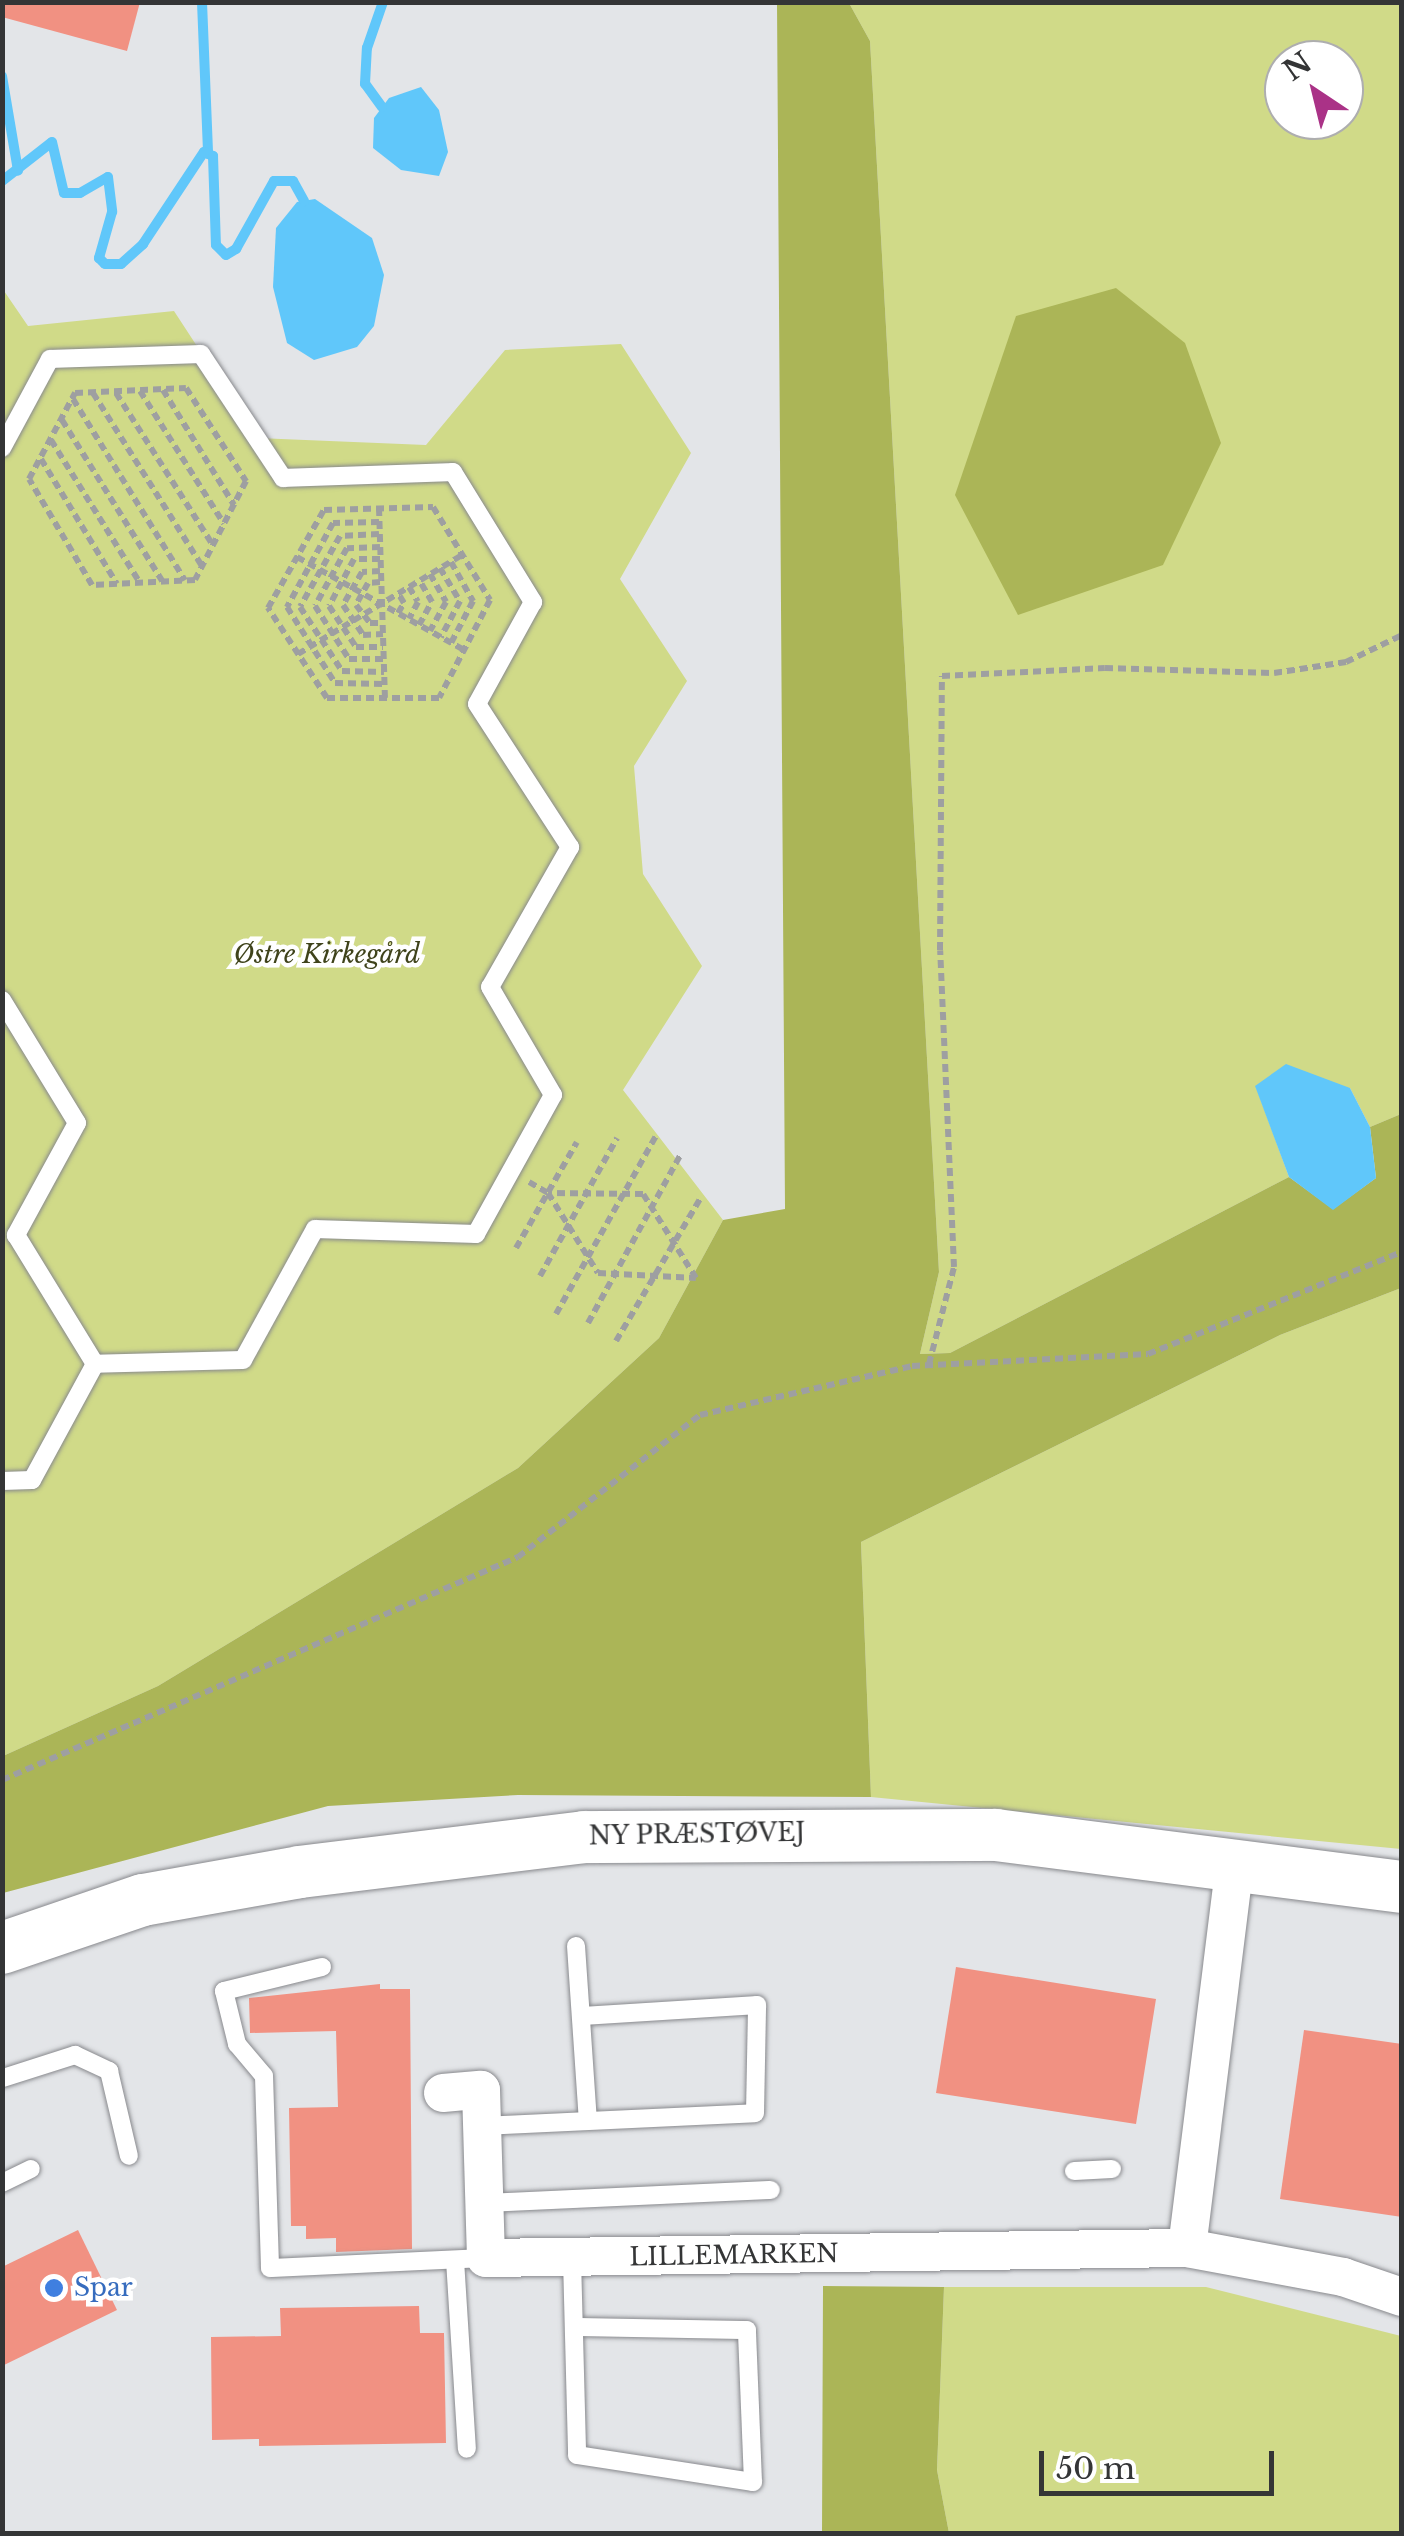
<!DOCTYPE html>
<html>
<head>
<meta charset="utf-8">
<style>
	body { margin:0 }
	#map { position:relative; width:1404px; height:2536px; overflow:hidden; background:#e3e5e8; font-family:"Libre Baskerville",serif }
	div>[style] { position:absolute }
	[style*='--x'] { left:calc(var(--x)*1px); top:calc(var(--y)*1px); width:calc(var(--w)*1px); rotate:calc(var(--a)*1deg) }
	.green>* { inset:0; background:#d0da88 }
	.forest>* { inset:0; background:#abb557 }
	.water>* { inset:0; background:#60c7fa }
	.stream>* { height:10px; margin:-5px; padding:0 5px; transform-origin:5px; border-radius:5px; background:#60c7fa }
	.building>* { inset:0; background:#f19182 }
	.path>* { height:6px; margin-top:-3px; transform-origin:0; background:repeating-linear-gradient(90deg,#9e9fa1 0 8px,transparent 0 13px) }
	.roads { filter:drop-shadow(0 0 2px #88898d) drop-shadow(0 0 2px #88898d) }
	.lane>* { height:18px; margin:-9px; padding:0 9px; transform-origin:9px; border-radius:9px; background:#fff }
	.street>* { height:38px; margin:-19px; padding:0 19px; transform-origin:19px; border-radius:19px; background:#fff }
	.secondary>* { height:52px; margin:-26px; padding:0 26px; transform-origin:26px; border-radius:26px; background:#fff }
	.dots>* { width:28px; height:28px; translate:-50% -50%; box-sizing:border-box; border:5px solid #fff; border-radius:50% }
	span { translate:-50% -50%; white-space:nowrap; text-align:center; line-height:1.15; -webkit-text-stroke:9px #fff; paint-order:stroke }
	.park-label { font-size:25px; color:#3f431b; font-style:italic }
	.street-label { font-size:25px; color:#343536 }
	.shop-label { font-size:25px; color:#366cbe }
	.left { translate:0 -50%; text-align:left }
	.frame { position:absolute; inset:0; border:5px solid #343536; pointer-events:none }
	.north { position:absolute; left:1264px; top:40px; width:100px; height:100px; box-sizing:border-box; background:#fff; border:2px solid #aeaeaf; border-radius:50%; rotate:325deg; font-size:28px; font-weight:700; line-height:40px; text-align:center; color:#343536 }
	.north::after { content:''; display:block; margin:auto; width:35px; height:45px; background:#aa3287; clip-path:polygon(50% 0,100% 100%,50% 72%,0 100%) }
	.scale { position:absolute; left:1039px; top:2451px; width:235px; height:45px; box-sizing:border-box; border:5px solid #343536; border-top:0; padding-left:12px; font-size:30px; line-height:35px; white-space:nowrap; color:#343536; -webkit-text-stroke:8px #fff; paint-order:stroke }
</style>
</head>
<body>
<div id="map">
	<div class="green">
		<i style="clip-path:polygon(evenodd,849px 3px,1401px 3px,1401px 1114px,1370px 1127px,1350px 1088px,1256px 1087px,1289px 1177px,950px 1353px,920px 1354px,939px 1272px,870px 41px,849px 3px,1284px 60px,1344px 60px,1344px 120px,1284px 120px,1284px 60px)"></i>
		<i style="clip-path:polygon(2px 288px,28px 326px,174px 311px,257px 438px,426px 445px,505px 350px,621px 344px,691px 453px,620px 579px,687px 681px,634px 766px,643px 874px,702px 966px,623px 1090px,723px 1220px,659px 1338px,518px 1468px,158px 1686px,3px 1756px)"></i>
		<i style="clip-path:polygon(1401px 1288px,1401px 1849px,871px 1797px,861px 1542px,1280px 1335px)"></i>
		<i style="clip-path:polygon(944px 2287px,1206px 2287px,1401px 2336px,1401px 2533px,949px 2533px,937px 2470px)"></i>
	</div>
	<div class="forest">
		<i style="clip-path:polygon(777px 3px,849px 3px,870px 41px,939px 1272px,920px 1354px,950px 1353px,1289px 1177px,1333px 1209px,1376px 1178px,1370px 1127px,1401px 1114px,1401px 1288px,1280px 1335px,861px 1542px,871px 1797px,518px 1795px,328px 1806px,3px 1893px,3px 1756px,158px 1686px,518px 1468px,659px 1338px,723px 1220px,785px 1209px)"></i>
		<i style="clip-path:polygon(1116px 288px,1185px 343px,1221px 443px,1163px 565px,1018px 615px,955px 495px,1016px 316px)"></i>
		<i style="clip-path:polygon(823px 2286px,944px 2287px,937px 2470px,949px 2533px,822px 2533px)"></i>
	</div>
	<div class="water">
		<i style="clip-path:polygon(421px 87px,439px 110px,448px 152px,439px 176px,401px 170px,373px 148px,374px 118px,389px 98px)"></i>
		<i style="clip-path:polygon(315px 199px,372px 238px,384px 275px,374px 326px,357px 347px,314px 360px,287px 343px,273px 287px,276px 228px,297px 202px)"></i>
		<i style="clip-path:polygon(1286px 1064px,1350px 1088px,1370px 1127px,1376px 1178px,1333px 1210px,1289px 1177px,1255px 1086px)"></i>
	</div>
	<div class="stream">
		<i style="--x:202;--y:2;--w:152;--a:87.7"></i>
		<i style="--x:2;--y:76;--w:96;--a:80.4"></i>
		<i style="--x:382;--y:107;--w:29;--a:-126"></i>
		<i style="--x:365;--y:84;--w:36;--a:-87"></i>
		<i style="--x:367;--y:48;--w:49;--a:-70.8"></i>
		<i style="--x:2;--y:181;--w:63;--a:-38"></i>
		<i style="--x:52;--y:142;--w:52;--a:76.8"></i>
		<i style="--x:64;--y:193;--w:16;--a:0"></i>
		<i style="--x:80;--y:193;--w:32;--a:-30"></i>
		<i style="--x:108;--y:177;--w:35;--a:83"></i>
		<i style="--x:112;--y:212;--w:48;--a:105.8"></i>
		<i style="--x:99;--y:258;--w:8;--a:45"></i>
		<i style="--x:105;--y:264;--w:16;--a:0"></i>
		<i style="--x:121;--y:264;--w:30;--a:-42"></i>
		<i style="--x:143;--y:244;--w:110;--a:-56.5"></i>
		<i style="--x:204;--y:152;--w:10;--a:24"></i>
		<i style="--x:213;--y:156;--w:89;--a:88.1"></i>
		<i style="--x:216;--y:245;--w:14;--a:45"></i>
		<i style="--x:226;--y:255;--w:12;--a:-31"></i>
		<i style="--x:236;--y:249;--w:78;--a:-60.8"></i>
		<i style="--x:274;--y:181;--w:19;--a:0"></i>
		<i style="--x:293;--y:181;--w:23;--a:61"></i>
	</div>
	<div class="building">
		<i style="clip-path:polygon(2px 2px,140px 2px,127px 51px,2px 17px)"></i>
		<i style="clip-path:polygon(956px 1967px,1156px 1999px,1136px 2124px,936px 2093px)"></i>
		<i style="clip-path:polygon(380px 1984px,380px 1989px,410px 1989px,412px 2249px,336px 2252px,336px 2238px,306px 2239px,306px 2226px,291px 2226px,289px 2108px,338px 2107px,336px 2031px,250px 2033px,249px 1998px)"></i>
		<i style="clip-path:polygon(1304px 2030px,1402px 2044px,1402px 2217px,1280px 2199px)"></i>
		<i style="clip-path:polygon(78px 2230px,117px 2310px,2px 2366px,2px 2267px)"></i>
		<i style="clip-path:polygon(419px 2306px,420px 2333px,444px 2333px,446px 2443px,259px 2446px,259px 2439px,212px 2440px,211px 2337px,281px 2336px,280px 2308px)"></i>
	</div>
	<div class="path">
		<i style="--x:186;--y:388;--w:111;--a:57.2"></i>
		<i style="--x:246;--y:481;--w:111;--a:117.3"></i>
		<i style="--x:195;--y:580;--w:103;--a:177.2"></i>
		<i style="--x:92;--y:585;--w:123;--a:-120.7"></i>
		<i style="--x:29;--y:479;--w:98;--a:-61.9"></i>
		<i style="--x:75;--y:393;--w:111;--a:-2.6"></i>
		<i style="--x:163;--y:390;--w:135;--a:58.3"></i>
		<i style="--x:140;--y:391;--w:157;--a:57.7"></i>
		<i style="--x:93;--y:393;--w:204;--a:57.8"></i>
		<i style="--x:116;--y:393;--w:180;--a:57.5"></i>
		<i style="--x:73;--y:399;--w:213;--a:58.3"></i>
		<i style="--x:62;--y:420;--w:191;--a:58.1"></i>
		<i style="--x:51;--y:440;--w:168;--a:58.1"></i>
		<i style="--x:41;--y:459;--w:146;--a:58.7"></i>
		<i style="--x:433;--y:507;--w:109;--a:58.5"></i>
		<i style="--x:490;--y:600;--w:110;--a:117.5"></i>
		<i style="--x:439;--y:698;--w:112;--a:180"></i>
		<i style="--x:327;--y:698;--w:108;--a:-123.2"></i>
		<i style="--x:268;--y:608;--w:113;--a:-60.3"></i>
		<i style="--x:324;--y:510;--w:109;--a:-1.6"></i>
		<i style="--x:379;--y:508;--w:190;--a:88.2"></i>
		<i style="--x:379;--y:522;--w:46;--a:178.8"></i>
		<i style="--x:333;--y:523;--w:96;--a:118.7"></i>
		<i style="--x:287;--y:607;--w:90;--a:57.7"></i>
		<i style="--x:335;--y:683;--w:49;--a:1.2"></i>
		<i style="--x:379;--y:534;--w:39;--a:177"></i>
		<i style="--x:340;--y:536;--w:81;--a:119.4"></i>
		<i style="--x:300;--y:607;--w:77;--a:56.7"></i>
		<i style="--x:342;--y:671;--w:42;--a:1.4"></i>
		<i style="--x:380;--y:547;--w:33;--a:178"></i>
		<i style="--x:347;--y:548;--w:66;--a:118.9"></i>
		<i style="--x:315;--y:606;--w:63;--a:57.3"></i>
		<i style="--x:349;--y:659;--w:34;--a:0"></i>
		<i style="--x:297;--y:557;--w:191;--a:29.1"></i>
		<i style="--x:380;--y:559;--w:26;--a:180"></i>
		<i style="--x:354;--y:559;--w:53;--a:118"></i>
		<i style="--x:329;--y:606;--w:49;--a:56.6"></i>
		<i style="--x:356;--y:647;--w:27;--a:0"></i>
		<i style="--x:451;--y:562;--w:45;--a:60.6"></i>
		<i style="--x:473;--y:601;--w:47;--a:117.6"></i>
		<i style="--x:440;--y:568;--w:39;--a:59"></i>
		<i style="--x:460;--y:601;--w:41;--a:117.8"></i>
		<i style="--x:380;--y:571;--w:18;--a:177"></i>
		<i style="--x:362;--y:572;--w:38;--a:120"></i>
		<i style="--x:343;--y:605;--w:36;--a:56"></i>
		<i style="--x:363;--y:635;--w:20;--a:-3"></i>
		<i style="--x:430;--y:574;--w:32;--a:60"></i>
		<i style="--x:446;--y:602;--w:33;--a:119"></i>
		<i style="--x:380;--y:582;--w:12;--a:175"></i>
		<i style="--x:368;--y:583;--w:25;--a:119"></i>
		<i style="--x:356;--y:605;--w:23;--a:52"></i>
		<i style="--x:370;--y:623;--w:12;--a:0"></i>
		<i style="--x:409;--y:587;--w:17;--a:59"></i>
		<i style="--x:418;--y:602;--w:19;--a:118"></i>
		<i style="--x:398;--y:613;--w:12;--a:-59"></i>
		<i style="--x:404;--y:603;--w:12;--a:-121"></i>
		<i style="--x:419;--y:625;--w:26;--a:-61"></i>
		<i style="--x:432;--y:602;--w:24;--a:-120"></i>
		<i style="--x:298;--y:654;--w:194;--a:-31.1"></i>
		<i style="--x:529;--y:1182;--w:22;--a:30"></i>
		<i style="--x:548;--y:1193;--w:94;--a:58"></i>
		<i style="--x:598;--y:1273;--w:98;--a:2.9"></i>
		<i style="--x:696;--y:1278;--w:99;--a:-122.2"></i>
		<i style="--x:643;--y:1194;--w:95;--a:-179.4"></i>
		<i style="--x:516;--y:1248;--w:122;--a:-60.1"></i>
		<i style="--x:540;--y:1276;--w:158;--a:-60.8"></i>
		<i style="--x:556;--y:1314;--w:204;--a:-60.7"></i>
		<i style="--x:588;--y:1323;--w:193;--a:-61.2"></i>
		<i style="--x:616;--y:1341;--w:165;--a:-59.4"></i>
		<i style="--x:929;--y:1364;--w:100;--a:-75.5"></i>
		<i style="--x:954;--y:1267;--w:317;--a:-92.5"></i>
		<i style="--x:940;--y:950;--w:274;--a:-89.6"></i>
		<i style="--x:942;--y:676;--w:163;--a:-2.8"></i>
		<i style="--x:1105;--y:668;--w:169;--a:1.7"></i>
		<i style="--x:1274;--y:673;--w:73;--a:-8.7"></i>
		<i style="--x:1346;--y:662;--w:62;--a:-25.7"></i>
		<i style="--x:2;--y:1780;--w:562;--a:-23.37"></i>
		<i style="--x:518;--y:1557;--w:231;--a:-38"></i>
		<i style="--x:700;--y:1415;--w:218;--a:-13"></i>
		<i style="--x:912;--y:1366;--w:236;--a:-2.9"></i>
		<i style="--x:1148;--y:1354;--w:274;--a:-21.9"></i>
	</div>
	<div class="roads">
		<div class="lane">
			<i style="--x:2;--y:448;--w:101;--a:-61.7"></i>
			<i style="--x:50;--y:359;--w:151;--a:-1.9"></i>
			<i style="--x:201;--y:354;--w:149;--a:56.5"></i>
			<i style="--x:283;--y:478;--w:170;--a:-2"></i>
			<i style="--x:453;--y:472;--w:153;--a:58.4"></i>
			<i style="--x:533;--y:602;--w:116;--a:118.8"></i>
			<i style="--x:477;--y:704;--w:171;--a:57"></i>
			<i style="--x:570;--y:847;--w:161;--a:119.7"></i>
			<i style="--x:490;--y:987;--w:125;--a:59.7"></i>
			<i style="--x:553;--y:1095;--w:159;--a:119"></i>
			<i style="--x:476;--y:1234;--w:161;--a:-178.2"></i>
			<i style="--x:315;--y:1229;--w:149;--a:118.8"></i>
			<i style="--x:243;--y:1360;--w:148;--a:178.5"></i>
			<i style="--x:2;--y:1000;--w:144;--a:58.6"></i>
			<i style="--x:77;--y:1123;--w:128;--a:118.6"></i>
			<i style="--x:16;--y:1235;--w:151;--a:58.5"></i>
			<i style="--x:95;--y:1364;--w:132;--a:118.5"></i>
			<i style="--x:32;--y:1480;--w:30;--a:178"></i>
			<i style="--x:576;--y:1946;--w:175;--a:86.1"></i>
			<i style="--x:322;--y:1967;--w:101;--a:166.2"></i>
			<i style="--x:224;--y:1991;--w:55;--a:76.2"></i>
			<i style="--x:237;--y:2044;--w:42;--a:49.8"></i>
			<i style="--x:264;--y:2076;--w:192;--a:88.2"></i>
			<i style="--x:270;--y:2268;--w:216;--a:-2.7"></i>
			<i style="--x:3;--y:2078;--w:76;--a:-17.7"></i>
			<i style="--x:75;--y:2055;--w:38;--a:25"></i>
			<i style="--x:109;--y:2071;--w:87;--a:76.8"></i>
			<i style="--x:482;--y:2126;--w:273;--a:-2.7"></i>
			<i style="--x:755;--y:2113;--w:108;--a:-88.9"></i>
			<i style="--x:757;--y:2005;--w:174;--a:176.4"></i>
			<i style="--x:1074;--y:2171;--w:38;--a:-3"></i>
			<i style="--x:2;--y:2183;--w:32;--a:-26"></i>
			<i style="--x:484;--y:2203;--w:287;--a:-2.6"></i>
			<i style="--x:572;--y:2259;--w:196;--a:88.5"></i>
			<i style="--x:577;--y:2455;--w:178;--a:8.7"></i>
			<i style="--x:753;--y:2482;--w:152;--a:-92.3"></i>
			<i style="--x:747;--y:2330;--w:173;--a:-179"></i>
			<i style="--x:455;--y:2260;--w:189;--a:86.4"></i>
		</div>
		<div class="street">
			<i style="--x:443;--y:2093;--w:38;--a:-5"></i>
			<i style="--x:481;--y:2090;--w:168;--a:88.3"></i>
			<i style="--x:486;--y:2258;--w:701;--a:-0.82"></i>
			<i style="--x:1187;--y:2248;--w:390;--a:-82.9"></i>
			<i style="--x:1187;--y:2248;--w:159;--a:10.5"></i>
			<i style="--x:1343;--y:2277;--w:62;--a:18.7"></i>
		</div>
		<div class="secondary">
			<i style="--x:2;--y:1948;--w:149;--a:-18.8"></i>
			<i style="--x:143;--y:1900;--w:159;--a:-10.1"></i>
			<i style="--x:300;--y:1872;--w:286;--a:-7"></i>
			<i style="--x:584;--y:1837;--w:412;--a:-0.3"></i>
			<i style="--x:996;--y:1835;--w:409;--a:7.3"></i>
		</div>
	</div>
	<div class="dots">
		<i style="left:54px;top:2288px;background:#3f7fe0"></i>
	</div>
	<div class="park-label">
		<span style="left:327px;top:955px">Østre Kirkegård</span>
	</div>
	<div class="street-label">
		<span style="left:697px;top:1835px;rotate:-1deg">NY PRÆSTØVEJ</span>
		<span style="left:734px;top:2256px;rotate:-1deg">LILLEMARKEN</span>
	</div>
	<div class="shop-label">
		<span class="left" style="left:74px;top:2288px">Spar</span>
	</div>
	<div class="frame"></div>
	<div class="north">N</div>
	<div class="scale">50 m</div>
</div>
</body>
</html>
